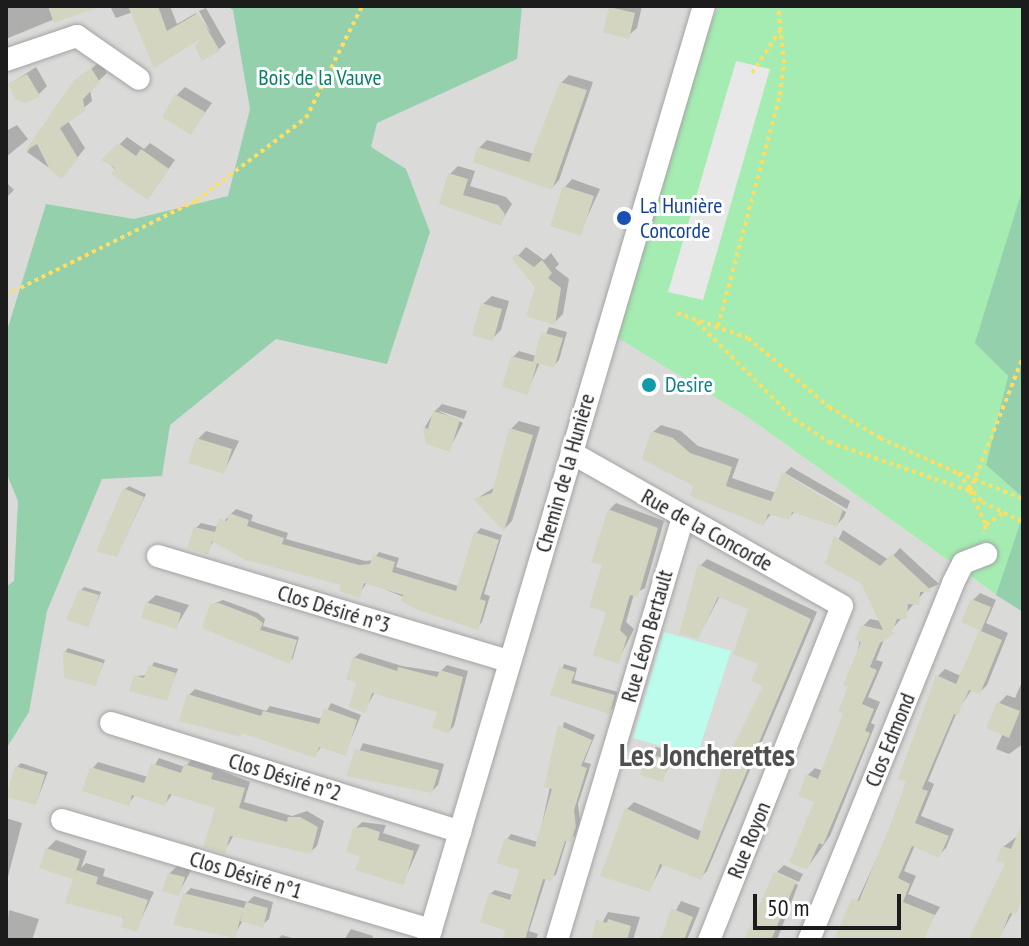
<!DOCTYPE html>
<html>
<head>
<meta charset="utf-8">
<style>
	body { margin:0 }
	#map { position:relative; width:1029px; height:946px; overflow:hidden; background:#eaeee1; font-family:"PT Sans Narrow",sans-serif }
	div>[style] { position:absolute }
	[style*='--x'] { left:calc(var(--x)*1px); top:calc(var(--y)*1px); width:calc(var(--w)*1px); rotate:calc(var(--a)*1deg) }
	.residential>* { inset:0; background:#dadad9 }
	.grass>* { inset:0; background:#a4ecb2 }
	.forest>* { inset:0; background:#94d0ab }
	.park>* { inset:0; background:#bbfced }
	.parking>* { inset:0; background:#e8e8e8 }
	.shadow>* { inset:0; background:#0003 }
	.building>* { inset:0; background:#d3d5c1 }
	.path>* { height:4px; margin-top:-2px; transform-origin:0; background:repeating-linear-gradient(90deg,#ffde61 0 4px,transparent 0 8px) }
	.roads { filter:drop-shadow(0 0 2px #a3a3a3) drop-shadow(0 0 2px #a3a3a3) }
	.minor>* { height:22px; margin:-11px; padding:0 11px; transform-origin:11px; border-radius:11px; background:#fff }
	.dots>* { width:22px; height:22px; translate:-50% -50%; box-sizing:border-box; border:4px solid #fff; border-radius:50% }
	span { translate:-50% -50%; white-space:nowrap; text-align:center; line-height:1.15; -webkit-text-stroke:6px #fff; paint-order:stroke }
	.park-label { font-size:22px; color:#067e63 }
	.transit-label { font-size:22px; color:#164399 }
	.left { translate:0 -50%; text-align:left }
	.culture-label { font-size:22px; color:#0d838f }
	.street-label { font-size:22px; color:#1c1c1c }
	.district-label { font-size:30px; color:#4f4f4f; font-weight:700 }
	.frame { position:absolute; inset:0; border:8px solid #1c1c1c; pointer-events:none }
	.scale { position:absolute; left:753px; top:894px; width:148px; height:36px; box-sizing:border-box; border:4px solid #1c1c1c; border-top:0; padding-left:10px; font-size:24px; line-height:28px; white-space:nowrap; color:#1c1c1c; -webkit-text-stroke:6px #fff; paint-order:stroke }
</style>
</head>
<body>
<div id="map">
	<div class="residential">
		<i style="clip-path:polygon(6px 6px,720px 6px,709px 17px,619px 338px,746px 416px,1001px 598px,1023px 607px,1023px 940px,6px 940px)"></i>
	</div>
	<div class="grass">
		<i style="clip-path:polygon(719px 6px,1023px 6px,1023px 187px,976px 343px,1008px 376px,986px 465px,1023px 498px,1023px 519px,1001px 598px,746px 416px,618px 338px,705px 34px)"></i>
	</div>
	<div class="forest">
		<i style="clip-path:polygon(227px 6px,522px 6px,517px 59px,377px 123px,371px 147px,406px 169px,430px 232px,387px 364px,276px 339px,170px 425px,162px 476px,102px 479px,47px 611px,29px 712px,6px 749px,6px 587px,14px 581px,18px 501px,6px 472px,6px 334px,46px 204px,134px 219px,228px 196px,250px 109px,233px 10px)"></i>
		<i style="clip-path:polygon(1023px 187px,1023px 498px,986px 465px,1008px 376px,975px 343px)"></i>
		<i style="clip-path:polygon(1023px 515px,1023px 612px,996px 595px)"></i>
	</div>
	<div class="park">
		<i style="clip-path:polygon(664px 632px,731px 651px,697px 756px,633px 738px)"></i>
	</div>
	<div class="parking">
		<i style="clip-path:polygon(736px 61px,770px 69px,703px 300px,668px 292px)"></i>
	</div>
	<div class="shadow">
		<i style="clip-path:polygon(6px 6px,86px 6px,6px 39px)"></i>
		<i style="clip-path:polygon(110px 6px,170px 6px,177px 24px,196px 13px,211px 33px,199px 11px,206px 8px,226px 43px,218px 50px,206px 32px,155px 65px,133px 12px,116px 18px)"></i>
		<i style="clip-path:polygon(642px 6px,637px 28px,628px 36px,611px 8px)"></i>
		<i style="clip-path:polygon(100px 62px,107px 73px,90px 89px,92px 101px,68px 121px,85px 148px,62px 177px,27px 152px,75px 81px)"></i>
		<i style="clip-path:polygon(36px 67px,47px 86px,39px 94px,10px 84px)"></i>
		<i style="clip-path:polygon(569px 75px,593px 82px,559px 180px,552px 188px,479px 148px,487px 140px,534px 154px,561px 83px)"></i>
		<i style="clip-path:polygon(185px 87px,212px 103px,191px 132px,177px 95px)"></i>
		<i style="clip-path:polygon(17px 125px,28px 139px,6px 157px,6px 131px)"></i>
		<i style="clip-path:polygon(127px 137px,144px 149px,150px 143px,175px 160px,148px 197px,104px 160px)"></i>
		<i style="clip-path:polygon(458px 166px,475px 171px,470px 186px,506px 197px,512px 204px,500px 224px,441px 203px,450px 174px)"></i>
		<i style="clip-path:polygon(572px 179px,600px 189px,580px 233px,565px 187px)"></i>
		<i style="clip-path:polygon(6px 182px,14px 190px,6px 198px)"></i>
		<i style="clip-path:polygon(526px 247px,544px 260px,551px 253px,559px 264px,555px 268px,569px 279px,563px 314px,555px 322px,538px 286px,515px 259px)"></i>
		<i style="clip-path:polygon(492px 296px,509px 301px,501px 330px,492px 339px,483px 304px)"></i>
		<i style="clip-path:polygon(549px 327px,567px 332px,559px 360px,553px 366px,540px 362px,527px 393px,513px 357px,519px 351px,536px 356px)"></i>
		<i style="clip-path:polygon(442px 404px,467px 411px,464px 419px,437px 410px,463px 423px,449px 450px,428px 443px,425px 427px,434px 412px)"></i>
		<i style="clip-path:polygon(519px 421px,540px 427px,512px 521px,504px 529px,476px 499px,495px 487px,511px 429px)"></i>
		<i style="clip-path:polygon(661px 425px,681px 431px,698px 446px,739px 459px,732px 478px,776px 493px,784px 474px,846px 512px,844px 517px,837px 525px,796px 511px,788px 518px,772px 513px,763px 524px,696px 485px,653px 432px)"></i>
		<i style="clip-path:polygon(206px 431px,239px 441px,224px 472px,198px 439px)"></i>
		<i style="clip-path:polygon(791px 467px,850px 501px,847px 509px,785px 473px)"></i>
		<i style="clip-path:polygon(129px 486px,146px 494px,117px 555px,125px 489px)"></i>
		<i style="clip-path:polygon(616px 503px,664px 521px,645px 588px,634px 594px,626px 622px,634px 629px,618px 661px,604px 564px,609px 510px)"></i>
		<i style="clip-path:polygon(236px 509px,253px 515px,251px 521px,288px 533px,286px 539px,365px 561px,373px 560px,379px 552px,399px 558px,396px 567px,458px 586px,476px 533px,481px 528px,502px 535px,484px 594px,490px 596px,482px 622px,477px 627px,367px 582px,359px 595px,343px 583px,214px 540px,207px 552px,196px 528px,201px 523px,218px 527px)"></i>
		<i style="clip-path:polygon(843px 530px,889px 560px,900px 548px,939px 584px,926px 590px,885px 637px,876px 660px,883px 662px,868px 697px,880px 702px,871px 723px,875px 725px,830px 836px,807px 868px,816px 801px,808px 775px,815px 768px,823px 771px,841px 725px,863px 626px,870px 619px,881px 621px,863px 582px,827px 563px)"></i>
		<i style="clip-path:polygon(707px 559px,817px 612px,707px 871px,700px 878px,663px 864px,650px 889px,627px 809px,634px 802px,703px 832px,766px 684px,751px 608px,720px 596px,698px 637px,700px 566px)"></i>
		<i style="clip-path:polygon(84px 587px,101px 592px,88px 625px,80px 591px)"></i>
		<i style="clip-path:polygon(980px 593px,996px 600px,986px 623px,1008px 633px,987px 685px,980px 692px,972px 689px,956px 714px,928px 781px,934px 784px,921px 816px,954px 829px,946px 848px,939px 855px,915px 845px,904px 871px,916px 876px,908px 894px,940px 907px,920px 940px,839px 940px,895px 819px,938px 676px,945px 669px,961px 676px,981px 629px,973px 600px)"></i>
		<i style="clip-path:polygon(156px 595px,189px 605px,176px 627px,147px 603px)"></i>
		<i style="clip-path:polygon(223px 600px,258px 613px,265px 619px,263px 626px,299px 637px,293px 658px,289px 662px,211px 605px)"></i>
		<i style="clip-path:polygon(68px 648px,105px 660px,95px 684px,65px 652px)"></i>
		<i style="clip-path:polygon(360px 653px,402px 666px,440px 672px,447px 665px,468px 671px,454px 726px,449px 731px,440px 711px,375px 692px,365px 710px,354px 658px)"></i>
		<i style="clip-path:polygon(154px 662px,178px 669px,166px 699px,136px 676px,148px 675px)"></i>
		<i style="clip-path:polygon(564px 664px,577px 668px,574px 680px,618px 692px,613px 708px,609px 712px,552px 694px)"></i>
		<i style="clip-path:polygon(1022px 682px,1023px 744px,1009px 754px,996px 749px,1003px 733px,999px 703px,1007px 695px,1015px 698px)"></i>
		<i style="clip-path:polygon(195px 689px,266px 711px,270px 706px,323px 719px,331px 703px,361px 715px,345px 754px,322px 746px,314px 756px,189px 695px)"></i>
		<i style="clip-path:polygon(564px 722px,595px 735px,584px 762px,591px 764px,578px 804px,580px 821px,575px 836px,567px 839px,556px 875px,546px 878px,529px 931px,538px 934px,536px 940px,504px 940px,507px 928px,490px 894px,495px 890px,513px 895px,521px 869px,507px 839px,511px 834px,538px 842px)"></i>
		<i style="clip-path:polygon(363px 743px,444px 764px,438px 785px,432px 791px,349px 775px)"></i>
		<i style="clip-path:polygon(656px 747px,676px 753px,662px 780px,648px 754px)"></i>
		<i style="clip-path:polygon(159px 758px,185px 767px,192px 759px,250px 782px,244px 802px,292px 816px,307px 811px,324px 821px,317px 846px,310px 852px,234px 835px,224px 852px,218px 807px,173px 793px,165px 804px,136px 794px,128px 804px,92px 769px,98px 762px,148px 777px)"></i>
		<i style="clip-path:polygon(21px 763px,48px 772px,36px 803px,17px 767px)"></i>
		<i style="clip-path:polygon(6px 818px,22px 823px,6px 884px)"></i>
		<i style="clip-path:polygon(362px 822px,386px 825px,383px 833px,420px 845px,403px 883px,355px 829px)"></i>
		<i style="clip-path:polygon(1023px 832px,1023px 895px,998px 939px,1007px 863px,1003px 847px)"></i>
		<i style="clip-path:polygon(56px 840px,87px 851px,81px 868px,86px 863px,105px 869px,103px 876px,154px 892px,136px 930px,47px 849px)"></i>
		<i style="clip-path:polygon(178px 865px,192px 869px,178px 894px,169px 874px)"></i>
		<i style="clip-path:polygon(784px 865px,803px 874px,799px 882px,777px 872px)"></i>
		<i style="clip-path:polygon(776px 873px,798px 885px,777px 940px,747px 940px)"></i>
		<i style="clip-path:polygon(191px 888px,248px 902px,254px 896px,273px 902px,269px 919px,262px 925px,243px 920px,234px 936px,185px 894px)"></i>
		<i style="clip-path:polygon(681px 901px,700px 908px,687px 940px,660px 940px)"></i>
		<i style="clip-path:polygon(9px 910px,39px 919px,32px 940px,6px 940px)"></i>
		<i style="clip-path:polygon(608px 912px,640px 917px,633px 940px,593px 940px)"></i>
		<i style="clip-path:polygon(351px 929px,373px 936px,372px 940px,344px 940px)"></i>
		<i style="clip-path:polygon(282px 935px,298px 940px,277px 940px)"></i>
	</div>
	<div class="building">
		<i style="clip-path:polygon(48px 6px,95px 6px,96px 8px,54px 23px)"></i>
		<i style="clip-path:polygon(128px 6px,158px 6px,167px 31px,198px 13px,220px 51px,202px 61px,195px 47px,200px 39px,154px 68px)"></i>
		<i style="clip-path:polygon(609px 7px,635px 13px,629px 39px,603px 32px)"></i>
		<i style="clip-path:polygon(91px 68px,100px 82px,83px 99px,85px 111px,60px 128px,78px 158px,62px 179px,50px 170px,37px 144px,25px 151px,74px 80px)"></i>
		<i style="clip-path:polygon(27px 74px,40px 96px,26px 103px,15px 99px,8px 84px)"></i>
		<i style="clip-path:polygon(560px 82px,587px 90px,552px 190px,473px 162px,477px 147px,529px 162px)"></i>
		<i style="clip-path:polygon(175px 94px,205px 112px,191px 135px,162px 117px)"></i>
		<i style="clip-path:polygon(118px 143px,136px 156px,141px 149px,169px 169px,148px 200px,111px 174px,115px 168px,101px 160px)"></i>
		<i style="clip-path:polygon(448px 173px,468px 179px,463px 195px,498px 205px,505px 214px,501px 226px,439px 204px)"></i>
		<i style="clip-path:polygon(563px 186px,594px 196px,581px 236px,550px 226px)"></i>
		<i style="clip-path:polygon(516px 254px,534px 267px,542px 260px,552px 273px,548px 278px,561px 288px,555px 325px,526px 316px,535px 287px,512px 259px)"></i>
		<i style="clip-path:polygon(481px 303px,502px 309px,493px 341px,472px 335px)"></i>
		<i style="clip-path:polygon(541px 332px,563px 338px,554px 368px,533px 362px)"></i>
		<i style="clip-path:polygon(511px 356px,537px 363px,528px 395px,502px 387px)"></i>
		<i style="clip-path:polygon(433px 411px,460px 419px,450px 452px,426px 444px,423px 427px,428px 429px)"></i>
		<i style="clip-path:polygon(509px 428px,533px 435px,504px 531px,473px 499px,492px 493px)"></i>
		<i style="clip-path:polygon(651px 431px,673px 438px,690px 453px,732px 467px,726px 486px,771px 501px,782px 473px,843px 509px,837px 527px,792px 512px,789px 520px,768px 514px,764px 526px,690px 496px,693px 486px,642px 459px)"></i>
		<i style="clip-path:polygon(196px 438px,232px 449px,224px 474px,188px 463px)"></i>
		<i style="clip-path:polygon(123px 488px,144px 497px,117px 557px,96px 551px)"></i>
		<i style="clip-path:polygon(608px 509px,658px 528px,638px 597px,630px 595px,620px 630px,627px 637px,619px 664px,593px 655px,606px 612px,589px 607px,602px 565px,591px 562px)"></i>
		<i style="clip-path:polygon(229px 513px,249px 520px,247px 526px,284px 538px,282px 544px,359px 565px,370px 564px,373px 555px,395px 562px,392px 572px,456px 591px,474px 532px,499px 540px,480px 599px,486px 601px,478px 630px,418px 610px,401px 601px,403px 595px,364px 583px,360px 598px,339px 591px,341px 585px,246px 560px,212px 541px,208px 555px,187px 548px,194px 527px,215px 532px,219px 518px,227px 521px)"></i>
		<i style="clip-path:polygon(834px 536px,880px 566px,892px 554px,933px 592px,920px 592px,919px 605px,908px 604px,907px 619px,897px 619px,892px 632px,896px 633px,880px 643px,870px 667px,877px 670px,862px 704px,874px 709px,865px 731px,870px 733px,823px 845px,819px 843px,807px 870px,789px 862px,814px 802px,798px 796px,806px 774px,818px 779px,839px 724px,843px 713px,838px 712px,848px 686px,843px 685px,861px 642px,855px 640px,861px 625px,883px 630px,861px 583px,825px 564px)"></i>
		<i style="clip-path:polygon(698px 564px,811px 619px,701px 880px,660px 864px,650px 892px,600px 876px,625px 808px,698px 840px,721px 771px,763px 686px,751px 681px,758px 664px,733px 654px,748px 609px,718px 597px,698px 639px,679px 634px)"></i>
		<i style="clip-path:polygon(79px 589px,99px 595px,89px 627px,66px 620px)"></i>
		<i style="clip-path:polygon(971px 599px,991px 607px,981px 631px,1002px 640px,980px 694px,969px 690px,958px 715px,954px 714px,922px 789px,928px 791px,915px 823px,949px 836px,939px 858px,912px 846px,898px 878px,910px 884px,903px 902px,935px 915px,924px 940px,834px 940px,852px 898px,859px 901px,893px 818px,906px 782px,898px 779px,936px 675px,956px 684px,971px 650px,979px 630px,961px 622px)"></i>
		<i style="clip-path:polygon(146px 602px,181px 613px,177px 629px,141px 618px)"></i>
		<i style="clip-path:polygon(219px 603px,255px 617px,263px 623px,260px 630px,297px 640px,290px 664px,202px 628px,210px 604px)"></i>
		<i style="clip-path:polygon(63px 651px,103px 663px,96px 686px,64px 678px)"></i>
		<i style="clip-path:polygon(353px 657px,397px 671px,398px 667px,437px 677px,440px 670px,463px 677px,449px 734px,432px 728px,437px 712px,372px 693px,366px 713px,349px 707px,356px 683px,346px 679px)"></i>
		<i style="clip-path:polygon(149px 665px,176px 673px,167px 701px,129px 691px,134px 675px,144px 678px)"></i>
		<i style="clip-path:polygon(559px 667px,575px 672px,571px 683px,615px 695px,610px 714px,550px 695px)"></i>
		<i style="clip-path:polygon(187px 694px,261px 716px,263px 711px,319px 724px,324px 708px,357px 720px,346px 756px,319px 747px,315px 758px,242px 733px,241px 737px,179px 721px)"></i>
		<i style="clip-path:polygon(997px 702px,1020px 711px,1009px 738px,986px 728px)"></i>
		<i style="clip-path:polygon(558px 725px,592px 740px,581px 766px,587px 768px,574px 810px,576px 827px,571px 843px,565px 841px,552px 881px,543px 879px,525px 940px,502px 940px,505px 930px,480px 922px,489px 893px,510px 900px,519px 870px,497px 863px,505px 838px,535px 847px,552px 789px,544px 787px)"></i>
		<i style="clip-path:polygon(355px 749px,439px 770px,432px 793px,346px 776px)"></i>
		<i style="clip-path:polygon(646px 753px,670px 760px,663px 782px,640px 775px)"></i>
		<i style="clip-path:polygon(151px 763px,181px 773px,184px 764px,213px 773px,211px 779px,245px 788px,239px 808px,287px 822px,288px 817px,300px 817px,318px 827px,311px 854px,230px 836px,225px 854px,203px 847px,215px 808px,169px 794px,165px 806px,132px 795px,129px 806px,82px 791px,90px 767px,144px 783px)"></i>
		<i style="clip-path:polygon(15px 766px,45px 775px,36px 805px,6px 797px)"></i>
		<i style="clip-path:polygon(1023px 821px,1023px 896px,1016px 915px,1010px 913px,999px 940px,968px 940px,1005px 864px,996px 861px,1002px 846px,1011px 849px)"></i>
		<i style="clip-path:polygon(365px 827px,380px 832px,378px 840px,414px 851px,404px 885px,355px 870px,360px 856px,346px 852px,353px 828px)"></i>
		<i style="clip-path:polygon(46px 848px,80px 859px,73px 879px,39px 868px)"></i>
		<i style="clip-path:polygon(76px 870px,98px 877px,96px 884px,148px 900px,137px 932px,121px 927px,124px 918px,65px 903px)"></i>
		<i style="clip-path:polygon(774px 872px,796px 882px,771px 940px,744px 940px)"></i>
		<i style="clip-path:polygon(168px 873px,185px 877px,179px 896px,162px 891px)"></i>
		<i style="clip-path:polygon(183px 893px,244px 908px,246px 902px,268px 908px,263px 928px,240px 921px,243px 909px,235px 938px,173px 925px)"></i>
		<i style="clip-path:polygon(671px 908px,693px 917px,684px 940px,661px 940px)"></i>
		<i style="clip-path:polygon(608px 919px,631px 926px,627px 940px,591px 940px,596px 920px,607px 923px)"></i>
	</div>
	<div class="path">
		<i style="--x:752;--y:73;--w:53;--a:-56.6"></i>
		<i style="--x:6;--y:295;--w:213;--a:-26.4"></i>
		<i style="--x:197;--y:200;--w:136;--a:-37"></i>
		<i style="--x:306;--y:118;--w:125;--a:-63.4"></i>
		<i style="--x:677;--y:313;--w:75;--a:19.4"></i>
		<i style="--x:748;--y:338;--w:106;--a:40.4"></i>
		<i style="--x:829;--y:407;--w:60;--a:31.3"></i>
		<i style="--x:880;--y:438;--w:85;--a:24.2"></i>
		<i style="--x:958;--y:473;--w:38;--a:50"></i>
		<i style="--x:982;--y:502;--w:46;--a:26"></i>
		<i style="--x:697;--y:322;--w:137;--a:45"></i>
		<i style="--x:794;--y:419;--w:42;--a:33.3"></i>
		<i style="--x:829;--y:442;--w:149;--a:19.2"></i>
		<i style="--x:970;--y:491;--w:38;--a:65"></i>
		<i style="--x:986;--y:525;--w:9;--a:108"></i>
		<i style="--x:718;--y:326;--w:239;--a:-75"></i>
		<i style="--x:780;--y:95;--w:32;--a:-83"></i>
		<i style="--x:784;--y:63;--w:57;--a:-96"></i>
		<i style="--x:959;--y:473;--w:69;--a:22.1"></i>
		<i style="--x:970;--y:491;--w:144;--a:-68.4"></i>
		<i style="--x:986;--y:525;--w:21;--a:-35"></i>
	</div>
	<div class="roads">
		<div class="minor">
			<i style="--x:6;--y:60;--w:75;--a:-18.7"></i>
			<i style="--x:77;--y:36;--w:75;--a:34.7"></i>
			<i style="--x:572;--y:453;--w:310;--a:29.5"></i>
			<i style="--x:842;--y:606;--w:360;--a:111.7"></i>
			<i style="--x:158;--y:556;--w:366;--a:16.7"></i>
			<i style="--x:111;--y:723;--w:366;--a:17.3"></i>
			<i style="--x:62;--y:820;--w:385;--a:16.6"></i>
			<i style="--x:428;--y:940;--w:974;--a:-73.54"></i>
			<i style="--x:557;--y:940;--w:442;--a:-73.4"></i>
			<i style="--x:809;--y:940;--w:385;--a:-68"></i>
			<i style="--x:953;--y:583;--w:22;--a:-63"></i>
			<i style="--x:963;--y:563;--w:25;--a:-21"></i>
		</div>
	</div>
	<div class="dots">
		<i style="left:624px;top:218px;background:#1a4fb4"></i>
		<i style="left:649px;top:385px;background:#0f9aa8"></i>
	</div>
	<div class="park-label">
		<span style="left:320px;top:78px">Bois de la Vauve</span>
	</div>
	<div class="transit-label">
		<span class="left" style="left:640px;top:218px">La Hunière<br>Concorde</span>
	</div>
	<div class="culture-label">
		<span class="left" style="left:665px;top:385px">Desire</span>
	</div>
	<div class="street-label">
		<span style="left:565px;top:473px;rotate:-74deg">Chemin de la Hunière</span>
		<span style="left:707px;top:530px;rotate:29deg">Rue de la Concorde</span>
		<span style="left:334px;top:609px;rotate:17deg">Clos Désiré n°3</span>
		<span style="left:647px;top:636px;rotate:-74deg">Rue Léon Bertault</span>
		<span style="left:890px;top:740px;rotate:-68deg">Clos Edmond</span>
		<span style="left:285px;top:777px;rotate:17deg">Clos Désiré n°2</span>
		<span style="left:749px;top:840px;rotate:-68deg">Rue Royon</span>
		<span style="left:246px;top:875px;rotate:17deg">Clos Désiré n°1</span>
	</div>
	<div class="district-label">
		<span style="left:707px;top:755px">Les Joncherettes</span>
	</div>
	<div class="frame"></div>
	<div class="scale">50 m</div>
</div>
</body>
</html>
